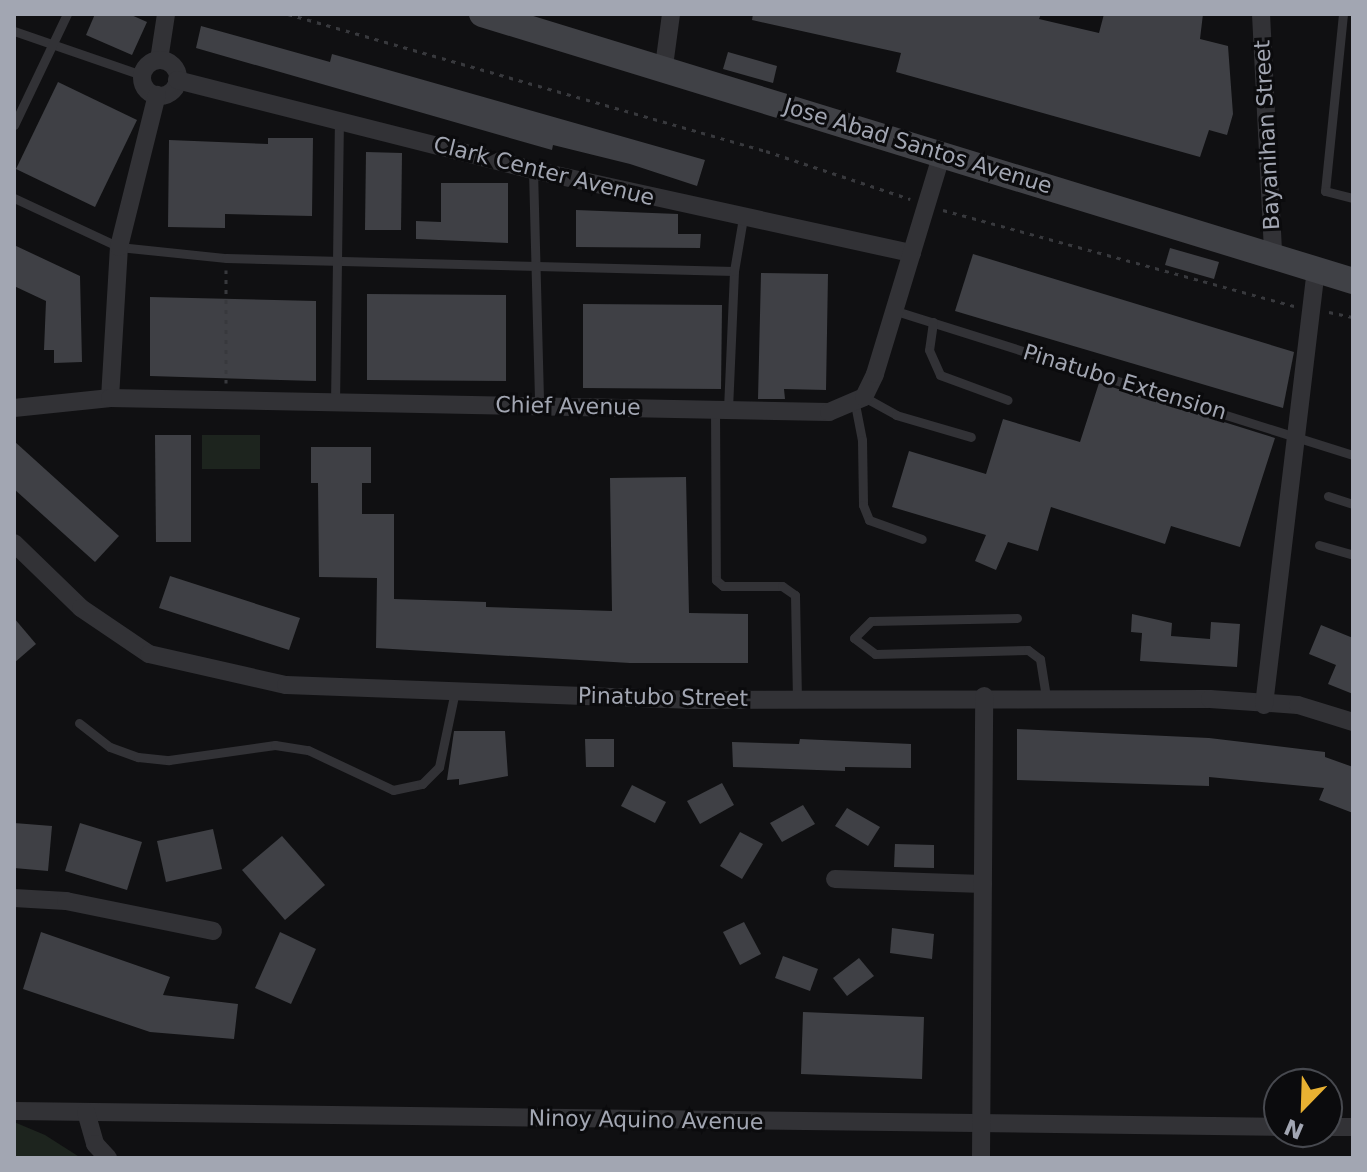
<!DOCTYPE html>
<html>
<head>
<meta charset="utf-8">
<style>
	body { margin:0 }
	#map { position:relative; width:1367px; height:1172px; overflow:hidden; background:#101012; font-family:"DejaVu Sans",sans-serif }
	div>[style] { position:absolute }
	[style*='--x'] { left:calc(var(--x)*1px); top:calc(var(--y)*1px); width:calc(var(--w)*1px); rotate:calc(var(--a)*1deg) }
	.green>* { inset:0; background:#1d241e }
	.building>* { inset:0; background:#3f4045 }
	.path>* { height:3px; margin-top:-1.5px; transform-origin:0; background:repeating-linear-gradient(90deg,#38393d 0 4px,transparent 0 10px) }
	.lane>* { height:9px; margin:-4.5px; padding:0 4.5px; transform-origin:4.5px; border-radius:4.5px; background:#323236 }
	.street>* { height:18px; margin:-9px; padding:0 9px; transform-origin:9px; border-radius:9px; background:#323236 }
	.street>.ring { margin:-9px; padding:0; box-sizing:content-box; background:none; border:18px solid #323236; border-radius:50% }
	.secondary>* { height:26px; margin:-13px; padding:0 13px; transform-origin:13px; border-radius:13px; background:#404146 }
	span { translate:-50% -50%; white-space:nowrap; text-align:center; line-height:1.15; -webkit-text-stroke:6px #0b0b0d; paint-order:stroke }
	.street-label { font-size:22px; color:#a2a6b2 }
	.frame { position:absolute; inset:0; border:16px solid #a2a6b2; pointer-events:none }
	.north { position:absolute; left:1263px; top:1068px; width:80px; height:80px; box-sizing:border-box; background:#0b0b0d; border:2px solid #47494f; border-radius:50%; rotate:203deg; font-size:22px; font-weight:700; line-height:32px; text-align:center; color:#a2a6b2 }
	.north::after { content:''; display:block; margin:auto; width:28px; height:36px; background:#e8b132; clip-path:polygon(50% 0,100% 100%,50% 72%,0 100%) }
</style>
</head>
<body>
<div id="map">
	<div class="green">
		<i style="clip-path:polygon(202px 435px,260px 435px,260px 469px,202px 469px)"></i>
		<i style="clip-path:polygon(14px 1122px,45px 1135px,81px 1158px,14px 1158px)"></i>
	</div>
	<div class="building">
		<i style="clip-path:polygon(95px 14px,129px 14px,147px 22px,132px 55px,86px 35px)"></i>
		<i style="clip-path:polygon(753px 14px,1041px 14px,1039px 19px,1099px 33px,1104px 14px,1203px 14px,1200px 39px,1228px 46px,1233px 114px,1227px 135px,1209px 130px,1200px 157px,896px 72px,901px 53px,752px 20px)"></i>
		<i style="clip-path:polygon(201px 26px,330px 62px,332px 54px,705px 160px,697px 186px,630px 164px,553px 145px,552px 150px,196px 48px)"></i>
		<i style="clip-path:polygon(728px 52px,777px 66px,773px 83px,723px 69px)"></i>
		<i style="clip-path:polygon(58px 82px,137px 120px,95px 207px,16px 169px)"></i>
		<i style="clip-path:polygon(268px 138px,313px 138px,312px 216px,225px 214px,225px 228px,168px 227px,169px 140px,268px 144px)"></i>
		<i style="clip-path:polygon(366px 152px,402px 153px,401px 230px,365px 230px)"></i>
		<i style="clip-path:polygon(441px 183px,508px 183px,508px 243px,416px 239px,416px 221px,441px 222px)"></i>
		<i style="clip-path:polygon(576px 210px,678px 214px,678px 234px,701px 234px,700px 248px,576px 247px)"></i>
		<i style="clip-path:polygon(14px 245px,80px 276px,82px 362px,54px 363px,54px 350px,44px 350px,46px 301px,14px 286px)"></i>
		<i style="clip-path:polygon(1170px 248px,1219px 262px,1214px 279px,1165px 265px)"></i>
		<i style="clip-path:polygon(973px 254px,1294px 352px,1283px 408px,955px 311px)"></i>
		<i style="clip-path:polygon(761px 273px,828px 274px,826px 390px,784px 389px,785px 399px,758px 399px)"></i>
		<i style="clip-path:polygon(367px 294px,506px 295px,506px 381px,367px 380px)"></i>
		<i style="clip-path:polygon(150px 297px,316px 301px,316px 381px,150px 376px)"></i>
		<i style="clip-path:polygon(583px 304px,722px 305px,721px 389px,583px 388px)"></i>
		<i style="clip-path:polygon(1099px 383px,1275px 438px,1240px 547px,1171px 526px,1165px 544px,1051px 507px,1038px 551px,1008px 542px,996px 570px,975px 561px,986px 535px,892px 507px,909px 451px,986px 474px,1003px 419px,1080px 442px)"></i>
		<i style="clip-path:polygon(155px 435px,191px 435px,191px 542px,156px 542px)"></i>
		<i style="clip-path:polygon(14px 441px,119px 536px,95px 562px,14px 489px)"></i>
		<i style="clip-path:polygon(311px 447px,371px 447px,371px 483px,362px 483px,362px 514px,394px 514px,394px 599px,486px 602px,486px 607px,612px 611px,610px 478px,686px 477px,689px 613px,748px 614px,748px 663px,630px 663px,376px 648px,377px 578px,319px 577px,318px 483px,311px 483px)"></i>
		<i style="clip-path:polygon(170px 576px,300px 618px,289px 650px,159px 608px)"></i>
		<i style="clip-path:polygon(1132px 614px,1172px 623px,1171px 636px,1210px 639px,1211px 622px,1240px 624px,1237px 667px,1140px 661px,1142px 633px,1131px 632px)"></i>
		<i style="clip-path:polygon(14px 618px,36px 644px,14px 663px)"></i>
		<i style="clip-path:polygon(1321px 625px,1353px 638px,1353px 694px,1328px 684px,1336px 665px,1309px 654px)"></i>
		<i style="clip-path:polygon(1017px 729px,1209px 738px,1325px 752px,1325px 757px,1353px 767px,1353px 813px,1319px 800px,1324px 788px,1209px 777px,1209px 786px,1017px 780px)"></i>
		<i style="clip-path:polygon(454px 731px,505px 731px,508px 776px,459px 785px,459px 779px,447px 780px)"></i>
		<i style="clip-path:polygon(585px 739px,614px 739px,614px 767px,586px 767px)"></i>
		<i style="clip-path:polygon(800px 739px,911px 744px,911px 768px,845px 767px,845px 771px,733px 767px,732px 742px,799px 744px)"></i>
		<i style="clip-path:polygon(722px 783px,734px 805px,700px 824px,687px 801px)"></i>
		<i style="clip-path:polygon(632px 785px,666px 802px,655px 823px,621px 806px)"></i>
		<i style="clip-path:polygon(803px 805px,815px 824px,782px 842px,770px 823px)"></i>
		<i style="clip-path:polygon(847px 808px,880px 827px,868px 846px,835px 826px)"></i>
		<i style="clip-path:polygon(14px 823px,52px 826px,48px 871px,14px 868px)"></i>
		<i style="clip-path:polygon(80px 823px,142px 842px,127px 890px,65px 871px)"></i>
		<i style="clip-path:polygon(213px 829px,222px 869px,166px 882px,157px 841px)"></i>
		<i style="clip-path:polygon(740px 832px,763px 844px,742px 879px,720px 866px)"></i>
		<i style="clip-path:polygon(282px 836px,325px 885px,285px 920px,242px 870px)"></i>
		<i style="clip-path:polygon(895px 844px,934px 845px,934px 868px,894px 867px)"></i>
		<i style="clip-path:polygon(744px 922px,761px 954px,740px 965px,723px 932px)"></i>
		<i style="clip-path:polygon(892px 928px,934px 934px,932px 959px,890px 953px)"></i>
		<i style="clip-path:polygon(41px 932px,170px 977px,163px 995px,238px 1004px,234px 1039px,150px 1032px,23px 989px)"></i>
		<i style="clip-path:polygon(280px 932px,316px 949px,291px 1004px,255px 988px)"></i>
		<i style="clip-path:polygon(783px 956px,818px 969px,810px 991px,775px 978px)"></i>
		<i style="clip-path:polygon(859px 958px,874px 976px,847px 996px,833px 978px)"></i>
		<i style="clip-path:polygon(803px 1012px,924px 1017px,922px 1079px,801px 1074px)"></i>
	</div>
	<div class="path">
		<i style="--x:288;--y:14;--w:497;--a:16"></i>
		<i style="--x:766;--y:151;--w:152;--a:18.4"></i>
		<i style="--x:943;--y:210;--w:364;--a:15.3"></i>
		<i style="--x:226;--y:270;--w:113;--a:90"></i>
		<i style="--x:1329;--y:312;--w:25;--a:12"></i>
	</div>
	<div class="lane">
		<i style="--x:1343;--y:14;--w:178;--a:95.8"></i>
		<i style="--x:1325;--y:191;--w:29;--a:14"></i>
		<i style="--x:14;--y:31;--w:135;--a:19"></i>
		<i style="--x:14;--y:125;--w:123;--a:-64.5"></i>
		<i style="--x:533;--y:170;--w:235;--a:88.5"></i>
		<i style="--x:14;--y:198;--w:116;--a:25"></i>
		<i style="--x:119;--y:247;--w:108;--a:5.9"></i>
		<i style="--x:226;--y:258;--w:508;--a:1.47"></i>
		<i style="--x:896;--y:311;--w:479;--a:17.5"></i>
		<i style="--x:933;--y:322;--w:28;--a:98"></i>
		<i style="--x:929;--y:350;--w:27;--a:66"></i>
		<i style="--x:940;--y:375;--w:72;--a:20.2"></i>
		<i style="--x:864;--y:397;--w:37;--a:29"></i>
		<i style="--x:896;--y:415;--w:78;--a:16.3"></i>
		<i style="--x:335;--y:404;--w:285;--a:-89.2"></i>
		<i style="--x:855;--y:404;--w:37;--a:79"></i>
		<i style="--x:862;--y:440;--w:65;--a:89.1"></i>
		<i style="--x:863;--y:505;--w:16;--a:68"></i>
		<i style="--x:869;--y:520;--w:56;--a:19.7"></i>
		<i style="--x:715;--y:408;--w:172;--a:89.7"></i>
		<i style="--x:716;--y:580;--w:9;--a:41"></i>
		<i style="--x:723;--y:586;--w:59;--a:0"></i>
		<i style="--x:782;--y:586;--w:16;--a:35"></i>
		<i style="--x:795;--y:595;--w:104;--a:88.9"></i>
		<i style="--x:728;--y:409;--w:138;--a:-87.5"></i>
		<i style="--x:734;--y:271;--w:54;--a:-80.4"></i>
		<i style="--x:1328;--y:496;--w:26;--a:18"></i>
		<i style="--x:1319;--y:545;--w:35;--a:16"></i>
		<i style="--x:1017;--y:618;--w:146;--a:178.8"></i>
		<i style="--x:871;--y:621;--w:24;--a:135"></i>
		<i style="--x:854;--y:638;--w:26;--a:37"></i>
		<i style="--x:875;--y:654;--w:153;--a:-1.5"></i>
		<i style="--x:1028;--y:650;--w:15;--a:37"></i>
		<i style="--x:1040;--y:659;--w:38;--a:81"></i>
		<i style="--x:79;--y:723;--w:39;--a:38"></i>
		<i style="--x:110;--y:747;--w:30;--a:20"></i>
		<i style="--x:138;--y:757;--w:31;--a:6"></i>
		<i style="--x:169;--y:760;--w:107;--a:-8.1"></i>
		<i style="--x:275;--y:745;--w:33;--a:9"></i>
		<i style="--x:308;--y:750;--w:94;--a:25.2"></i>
		<i style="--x:393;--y:790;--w:30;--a:-12"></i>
		<i style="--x:422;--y:784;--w:24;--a:-45"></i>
		<i style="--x:439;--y:767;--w:78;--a:-78.1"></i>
	</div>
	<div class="street">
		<i style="--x:1261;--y:14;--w:241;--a:87.1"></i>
		<i style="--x:159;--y:60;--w:47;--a:-81.3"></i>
		<i class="ring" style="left:142px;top:60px;width:18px;height:18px"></i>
		<i style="--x:664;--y:66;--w:52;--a:-82.3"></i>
		<i style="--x:177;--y:80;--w:367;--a:14.2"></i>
		<i style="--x:533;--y:170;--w:388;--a:12.4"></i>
		<i style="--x:110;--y:398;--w:151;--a:-86.6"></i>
		<i style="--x:119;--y:247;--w:157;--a:-76"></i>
		<i style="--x:14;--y:408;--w:97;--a:-5.9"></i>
		<i style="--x:110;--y:398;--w:719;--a:1.12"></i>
		<i style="--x:829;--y:412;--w:38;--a:-23"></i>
		<i style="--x:864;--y:397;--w:25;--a:-64"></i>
		<i style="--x:875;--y:374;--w:230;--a:-73.1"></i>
		<i style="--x:14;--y:543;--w:93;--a:44.1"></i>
		<i style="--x:81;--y:608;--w:82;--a:34.1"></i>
		<i style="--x:149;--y:654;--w:140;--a:12.8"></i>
		<i style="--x:286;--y:685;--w:409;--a:2.1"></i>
		<i style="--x:695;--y:700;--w:515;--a:-0.11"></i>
		<i style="--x:1210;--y:699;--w:88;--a:3.9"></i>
		<i style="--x:1298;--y:705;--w:58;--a:17.2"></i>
		<i style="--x:1264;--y:705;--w:440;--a:-83.2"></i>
		<i style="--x:835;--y:879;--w:148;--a:1.9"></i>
		<i style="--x:14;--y:898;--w:52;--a:3.3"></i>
		<i style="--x:66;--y:901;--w:150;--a:11.5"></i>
		<i style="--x:14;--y:1111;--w:1265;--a:0.72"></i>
		<i style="--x:86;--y:1112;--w:33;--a:74"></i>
		<i style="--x:95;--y:1144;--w:19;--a:47"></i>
		<i style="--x:1327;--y:1127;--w:26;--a:0"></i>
		<i style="--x:981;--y:1158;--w:462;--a:-89.6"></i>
	</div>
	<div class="secondary">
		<i style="--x:482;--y:14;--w:911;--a:17.04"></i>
	</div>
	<div class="street-label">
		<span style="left:1267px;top:135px;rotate:-93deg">Bayanihan Street</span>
		<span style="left:918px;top:146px;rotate:17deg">Jose Abad Santos Avenue</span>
		<span style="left:544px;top:171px;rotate:14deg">Clark Center Avenue</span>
		<span style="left:1125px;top:382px;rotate:17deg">Pinatubo Extension</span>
		<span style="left:568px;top:406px;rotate:1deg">Chief Avenue</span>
		<span style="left:663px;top:697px;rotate:1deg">Pinatubo Street</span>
		<span style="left:646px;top:1120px;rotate:1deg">Ninoy Aquino Avenue</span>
	</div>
	<div class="frame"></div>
	<div class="north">N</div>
</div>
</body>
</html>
